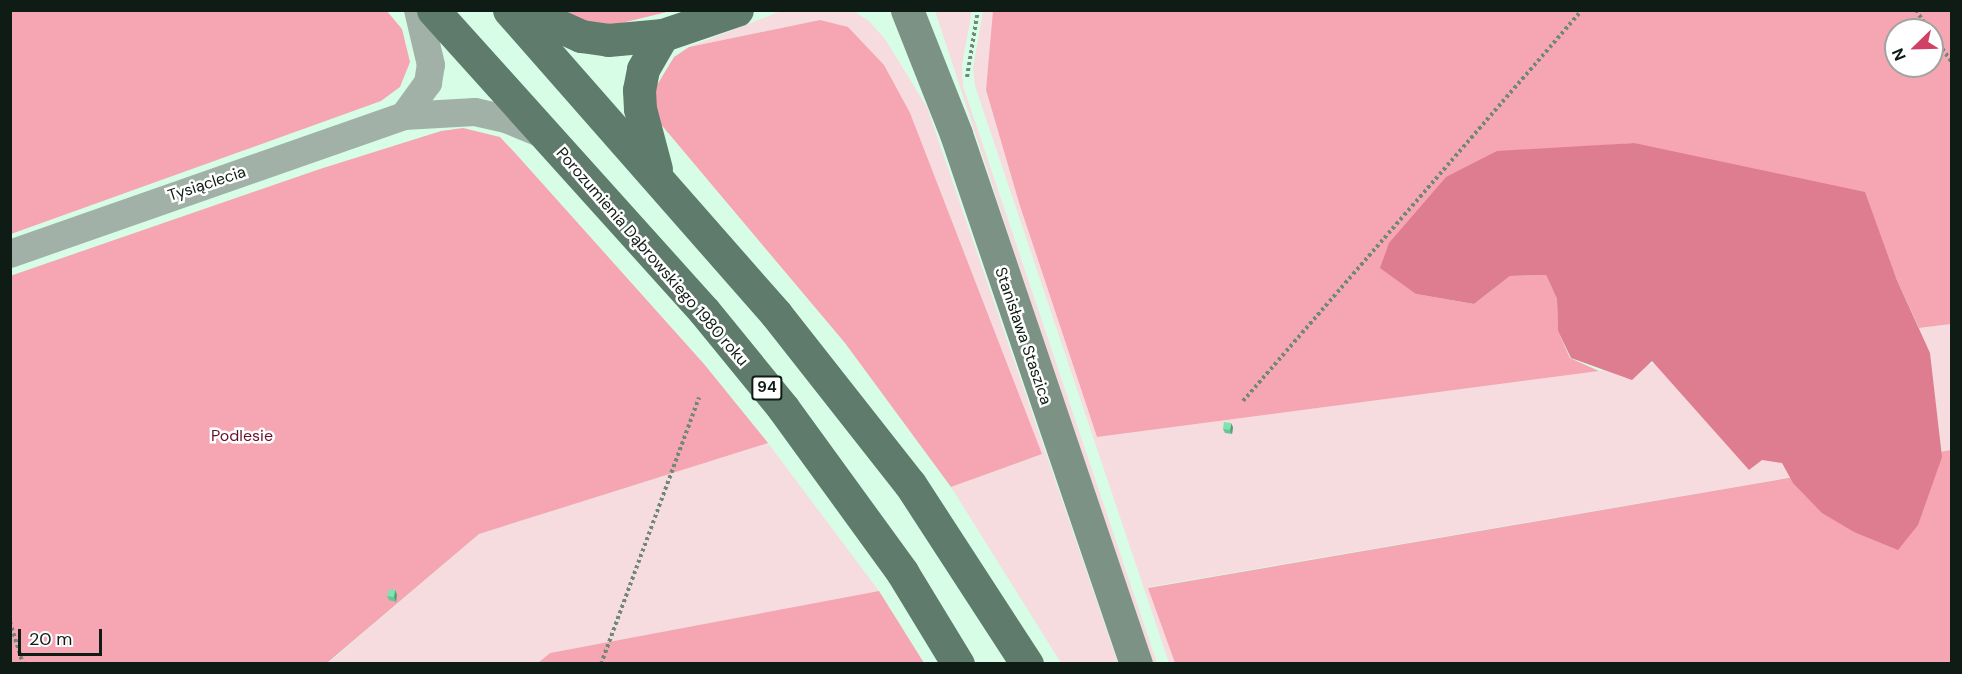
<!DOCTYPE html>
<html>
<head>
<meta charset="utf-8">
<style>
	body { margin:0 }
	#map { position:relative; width:1962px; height:674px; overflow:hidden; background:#d7fde7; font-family:"DM Sans",sans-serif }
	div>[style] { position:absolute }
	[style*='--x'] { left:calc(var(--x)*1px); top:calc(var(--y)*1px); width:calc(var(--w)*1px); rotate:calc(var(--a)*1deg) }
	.green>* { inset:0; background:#f6dcdf }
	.forest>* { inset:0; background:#f6a5b2 }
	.water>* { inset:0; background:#de7d8f }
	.path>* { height:4px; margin-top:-2px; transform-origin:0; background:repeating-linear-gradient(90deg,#6f887a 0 3px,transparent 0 6px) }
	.street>* { height:28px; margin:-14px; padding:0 14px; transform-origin:14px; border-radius:14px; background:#a2b1a8 }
	.secondary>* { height:33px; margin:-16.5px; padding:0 16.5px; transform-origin:16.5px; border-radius:16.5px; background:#7b9285 }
	.primary>* { height:33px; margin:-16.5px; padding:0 16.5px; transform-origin:16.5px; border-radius:16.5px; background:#5f7b6b }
	.wall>* { inset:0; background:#6cc396 }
	.shaded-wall>* { inset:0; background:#589f7a }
	.building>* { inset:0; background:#7de3af }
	span { translate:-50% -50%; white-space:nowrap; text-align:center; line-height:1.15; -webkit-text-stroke:5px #fff; paint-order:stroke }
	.shield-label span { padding:2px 4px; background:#fff; border:2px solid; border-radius:4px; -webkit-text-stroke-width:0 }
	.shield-label { font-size:15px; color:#0f1c15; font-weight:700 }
	.street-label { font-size:16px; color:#0f1c15 }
	.park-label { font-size:16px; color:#68102b }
	.frame { position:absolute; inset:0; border:12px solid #0f1c15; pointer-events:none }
	.north { position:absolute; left:1884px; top:18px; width:60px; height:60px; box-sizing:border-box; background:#fff; border:2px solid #9fa4a1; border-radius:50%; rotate:247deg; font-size:16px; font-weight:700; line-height:24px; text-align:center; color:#0f1c15 }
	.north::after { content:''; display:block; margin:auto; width:21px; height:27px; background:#d04166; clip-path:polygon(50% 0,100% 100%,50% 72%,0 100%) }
	.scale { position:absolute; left:18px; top:629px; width:84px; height:27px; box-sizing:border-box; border:3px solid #0f1c15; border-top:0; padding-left:8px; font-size:18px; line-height:21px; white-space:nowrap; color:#0f1c15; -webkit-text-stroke:4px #fff; paint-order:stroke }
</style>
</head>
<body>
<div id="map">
	<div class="green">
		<i style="clip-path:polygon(852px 10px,869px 21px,885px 39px,927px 107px,1118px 663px,1061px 663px,951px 487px,1042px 454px,820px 20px,689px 47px,781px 11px)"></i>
		<i style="clip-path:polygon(935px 11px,972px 11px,962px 65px,963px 86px,1157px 663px,1153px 663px,1087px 474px)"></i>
		<i style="clip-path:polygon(983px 11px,993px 11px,994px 21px,986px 90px,1020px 206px,1097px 437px,1951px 324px,1951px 450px,1149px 587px,1175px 663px,1169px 663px,975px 86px,973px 68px)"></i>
		<i style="clip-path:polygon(768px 443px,879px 591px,550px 653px,538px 663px,327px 664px,479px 534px)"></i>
	</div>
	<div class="forest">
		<i style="clip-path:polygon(386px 10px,402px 29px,410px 62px,400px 87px,381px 101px,11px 234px,11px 11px)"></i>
		<i style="clip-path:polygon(557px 11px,671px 11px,601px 28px)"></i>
		<i style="clip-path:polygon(evenodd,993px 11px,1951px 11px,1951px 324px,1919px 328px,1896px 278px,1634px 143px,1568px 148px,1416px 294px,1474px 304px,1510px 276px,1546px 275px,1557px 299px,1558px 331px,1570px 358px,1599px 371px,1097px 437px,1020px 206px,986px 90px,993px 11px,1896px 30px,1932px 30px,1932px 66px,1896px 66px,1896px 30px)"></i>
		<i style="clip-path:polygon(820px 20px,848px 27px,884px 65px,910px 113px,1042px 454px,951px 487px,845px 343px,659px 122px,654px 90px,674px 57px,689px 47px)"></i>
		<i style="clip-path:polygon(463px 128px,500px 137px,516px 154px,704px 364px,768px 443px,479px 534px,327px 663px,11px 663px,10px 276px,320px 169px,441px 131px)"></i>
		<i style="clip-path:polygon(1951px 450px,1951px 663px,1175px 663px,1148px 588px)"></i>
		<i style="clip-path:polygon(879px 591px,924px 663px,538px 663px,550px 653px)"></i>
	</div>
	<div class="water">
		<i style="clip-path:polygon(1634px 143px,1865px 192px,1896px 278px,1930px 353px,1942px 457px,1918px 525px,1898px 550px,1854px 532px,1822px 513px,1793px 483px,1782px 463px,1762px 460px,1749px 470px,1652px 361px,1632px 380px,1571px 358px,1558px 331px,1557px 299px,1546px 275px,1510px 276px,1474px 304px,1416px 294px,1380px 268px,1389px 243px,1446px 177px,1497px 151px)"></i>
	</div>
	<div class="path">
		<i style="--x:1916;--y:10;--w:24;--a:57"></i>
		<i style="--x:1932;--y:34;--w:35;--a:55"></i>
		<i style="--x:967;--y:77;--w:68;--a:-80.7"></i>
		<i style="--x:1243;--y:401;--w:517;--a:-49.07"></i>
		<i style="--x:10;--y:622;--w:44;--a:72.8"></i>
		<i style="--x:601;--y:664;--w:284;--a:-69.8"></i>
	</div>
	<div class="street">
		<i style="--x:404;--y:116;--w:41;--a:-54"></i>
		<i style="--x:428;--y:83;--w:18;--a:-81"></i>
		<i style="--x:431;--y:65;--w:57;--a:-103.3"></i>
		<i style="--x:10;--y:254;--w:417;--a:-19.3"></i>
		<i style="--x:404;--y:116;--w:71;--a:-3.2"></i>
		<i style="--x:475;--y:112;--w:32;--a:13"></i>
		<i style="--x:506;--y:119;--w:42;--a:22.3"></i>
	</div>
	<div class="secondary">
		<i style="--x:907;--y:10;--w:133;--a:68.4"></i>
		<i style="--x:956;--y:134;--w:560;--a:71.24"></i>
	</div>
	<div class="primary">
		<i style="--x:433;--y:10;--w:405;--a:48"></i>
		<i style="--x:704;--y:311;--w:125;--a:50.8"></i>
		<i style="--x:783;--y:408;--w:203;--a:54"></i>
		<i style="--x:902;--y:572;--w:108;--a:58.7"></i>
		<i style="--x:509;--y:10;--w:405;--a:48.7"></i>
		<i style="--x:776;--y:314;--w:216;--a:51.8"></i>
		<i style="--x:910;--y:484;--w:215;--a:57"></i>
		<i style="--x:524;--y:10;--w:63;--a:24.5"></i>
		<i style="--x:581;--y:36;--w:27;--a:8"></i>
		<i style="--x:608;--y:40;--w:55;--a:-5.2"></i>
		<i style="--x:663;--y:35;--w:78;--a:-18.7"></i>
		<i style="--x:656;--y:169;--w:62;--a:-104.9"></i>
		<i style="--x:640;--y:109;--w:19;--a:-93"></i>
		<i style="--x:639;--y:90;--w:21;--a:-79"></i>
		<i style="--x:643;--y:69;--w:39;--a:-60"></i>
	</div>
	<div class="wall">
		<i style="clip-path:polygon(1233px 427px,1232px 434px,1225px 433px,1223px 429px)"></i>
		<i style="clip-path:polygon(395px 590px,397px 595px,396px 602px,389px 600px,387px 596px)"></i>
	</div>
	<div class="shaded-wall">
		<i style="clip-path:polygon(1231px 423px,1233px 427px,1232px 434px,1230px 430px)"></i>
		<i style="clip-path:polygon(395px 590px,397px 595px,396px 602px,394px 597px)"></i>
	</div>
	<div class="building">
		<i style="clip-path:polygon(1224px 422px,1231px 423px,1230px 430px,1223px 429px)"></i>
		<i style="clip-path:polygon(389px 589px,395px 590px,394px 597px,387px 596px)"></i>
	</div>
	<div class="shield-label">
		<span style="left:767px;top:388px">94</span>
	</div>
	<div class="street-label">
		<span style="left:207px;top:184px;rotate:-18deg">Tysiąclecia</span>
		<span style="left:652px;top:257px;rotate:49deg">Porozumienia Dąbrowskiego 1980 roku</span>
		<span style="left:1023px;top:336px;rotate:71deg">Stanisława Staszica</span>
	</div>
	<div class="park-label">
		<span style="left:242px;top:436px">Podlesie</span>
	</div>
	<div class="frame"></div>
	<div class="north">N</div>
	<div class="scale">20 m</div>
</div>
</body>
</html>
